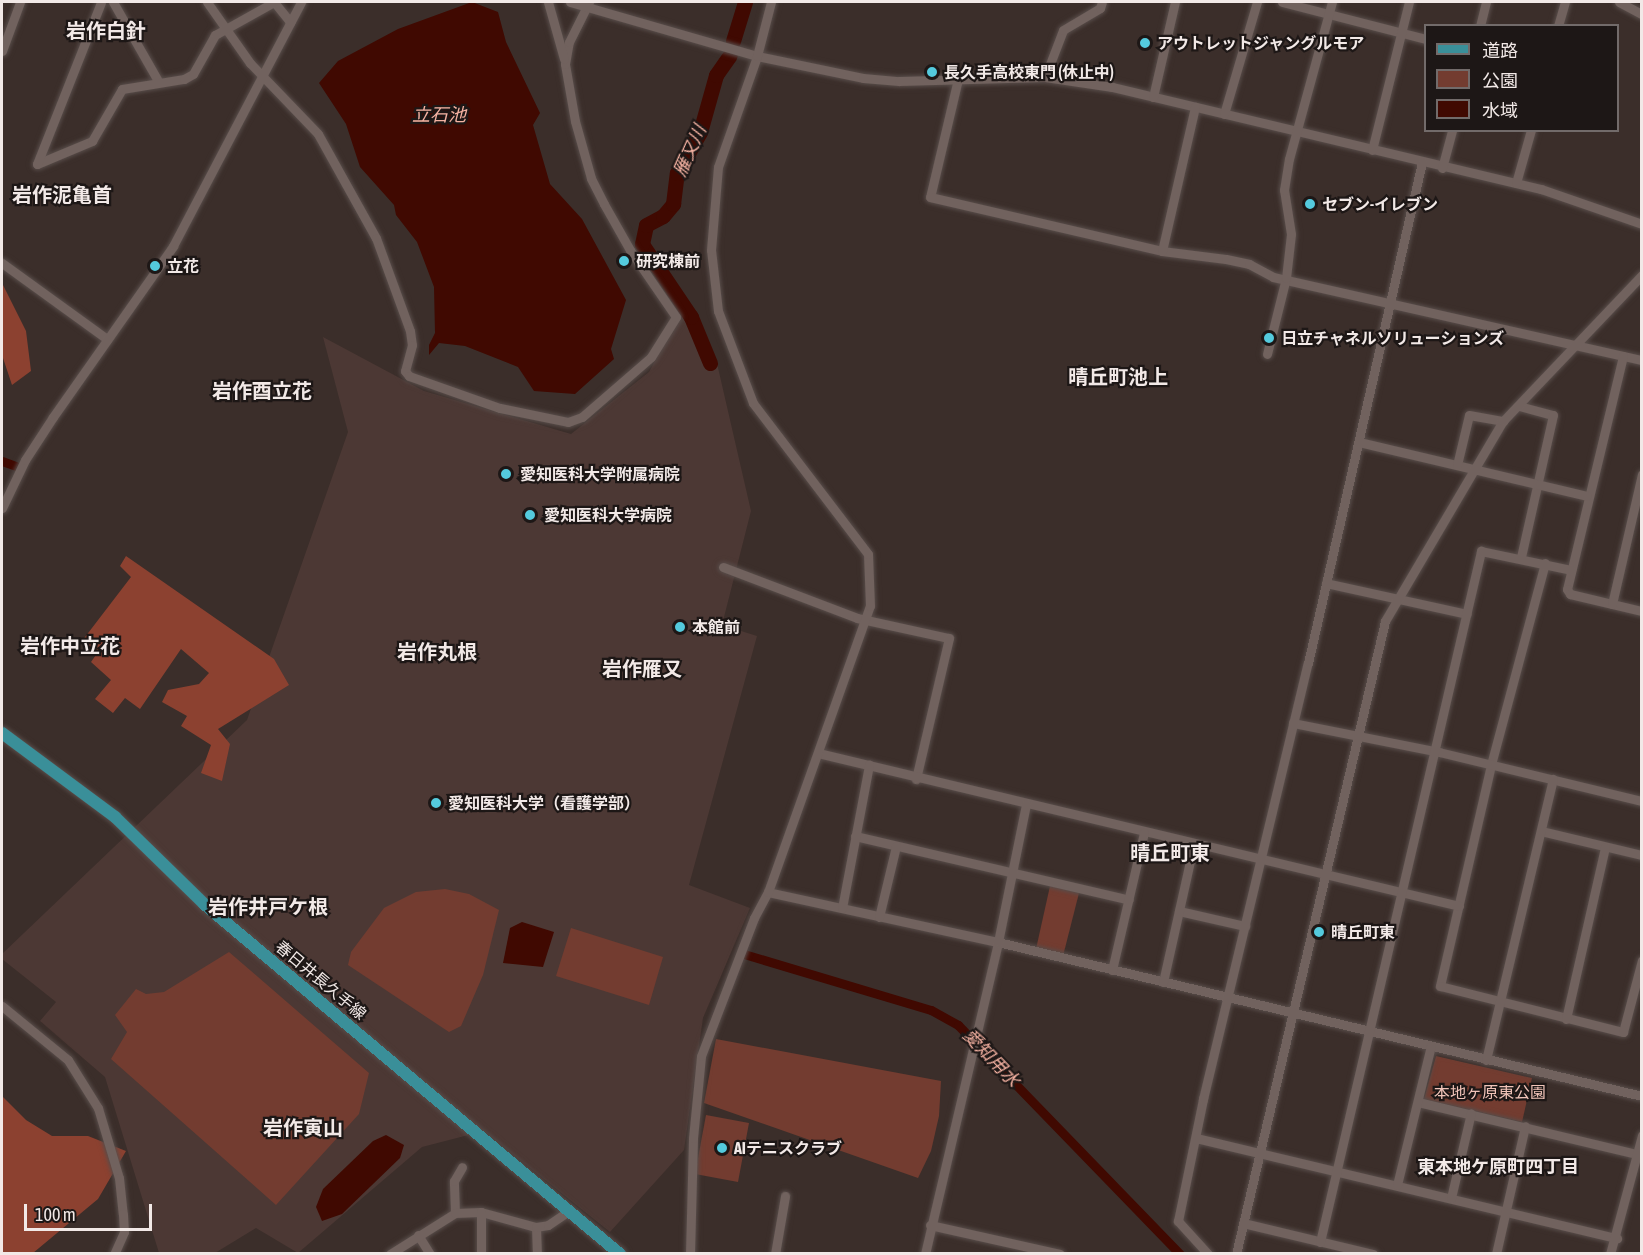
<!DOCTYPE html>
<html>
<head>
<meta charset="utf-8">
<style>
	body { margin:0 }
	#map { position:relative; width:1643px; height:1255px; overflow:hidden; background:#3b2e2a; font-family:"Asap Condensed","Noto Sans JP",sans-serif }
	div>[style] { position:absolute }
	[style*='--x'] { left:calc(var(--x)*1px); top:calc(var(--y)*1px); width:calc(var(--w)*1px); rotate:calc(var(--a)*1deg) }
	.built>* { inset:0; background:#4c3834 }
	.green>* { inset:0; background:#733c30 }
	.forest>* { inset:0; background:#8c4130 }
	.water>* { inset:0; background:#400901 }
	.canal>* { height:9px; margin:-4.5px; padding:0 4.5px; transform-origin:4.5px; border-radius:4.5px; background:#400901 }
	.river>* { height:15px; margin:-7.5px; padding:0 7.5px; transform-origin:7.5px; border-radius:7.5px; background:#400901 }
	.roads { filter:drop-shadow(0 0 2px #584d4a) drop-shadow(0 0 2px #584d4a) }
	.minor>* { height:9px; margin:-4.5px; padding:0 4.5px; transform-origin:4.5px; border-radius:4.5px; background:#71625e }
	.major>* { height:12px; margin:-6px; padding:0 6px; transform-origin:6px; border-radius:6px; background:#3a8f99 }
	.dots>* { width:16px; height:16px; translate:-50% -50%; box-sizing:border-box; border:3px solid #1d1716; border-radius:50% }
	span { translate:-50% -50%; white-space:nowrap; text-align:center; line-height:1.15; -webkit-text-stroke:4.5px #1d1716; paint-order:stroke }
	.poi-label { font-size:16px; color:#f2e9e7; font-weight:700 }
	.left { translate:0 -50%; text-align:left }
	.street-label { font-size:16px; color:#f2e9e7 }
	.park-label { font-size:16px; color:#f0c3b8 }
	.water-label { font-size:18px; color:#f5b2a2; font-style:italic }
	.neighbourhood-label { font-size:18px; color:#f2e9e7; font-weight:700 }
	.quarter-label { font-size:20px; color:#f2e9e7; font-weight:700 }
	.frame { position:absolute; inset:0; border:3px solid #f2e9e7; pointer-events:none }
	.legend { position:absolute; left:1424px; top:24px; width:195px; height:108px; box-sizing:border-box; background:#1d1716; border:2px solid #726b6a; margin:0; padding:8px 10px; list-style:none; font-size:18px; color:#f2e9e7 }
	.legend li { display:flex; align-items:center; gap:12px; height:30px }
	.legend b { width:30px; border:2px solid #726b6a }
	.scale { position:absolute; left:24px; top:1204px; width:128px; height:27px; box-sizing:border-box; border:3px solid #f2e9e7; border-top:0; padding-left:8px; font-size:18px; line-height:21px; white-space:nowrap; color:#f2e9e7; -webkit-text-stroke:4px #1d1716; paint-order:stroke }
</style>
</head>
<body>
<div id="map">
	<div class="built">
		<i style="clip-path:polygon(687px 301px,716px 359px,751px 511px,722px 625px,757px 636px,689px 885px,750px 908px,703px 1018px,684px 1150px,610px 1232px,484px 1131px,422px 1147px,298px 1253px,256px 1228px,215px 1253px,159px 1253px,105px 1077px,40px 1021px,56px 1002px,2px 959px,2px 954px,247px 720px,348px 432px,323px 337px,424px 391px,571px 434px,649px 372px)"></i>
	</div>
	<div class="green">
		<i style="clip-path:polygon(1050px 886px,1079px 893px,1063px 956px,1036px 949px)"></i>
		<i style="clip-path:polygon(445px 889px,469px 894px,499px 910px,483px 975px,461px 1026px,449px 1032px,348px 965px,351px 952px,384px 908px,416px 892px)"></i>
		<i style="clip-path:polygon(571px 928px,663px 957px,649px 1005px,556px 976px)"></i>
		<i style="clip-path:polygon(229px 952px,369px 1073px,359px 1114px,276px 1205px,111px 1059px,127px 1032px,115px 1015px,136px 989px,146px 994px,164px 992px)"></i>
		<i style="clip-path:polygon(716px 1039px,941px 1081px,939px 1116px,931px 1151px,918px 1178px,704px 1103px)"></i>
		<i style="clip-path:polygon(1436px 1056px,1532px 1078px,1522px 1122px,1424px 1099px)"></i>
		<i style="clip-path:polygon(706px 1115px,749px 1123px,738px 1182px,695px 1174px)"></i>
	</div>
	<div class="forest">
		<i style="clip-path:polygon(2px 283px,26px 331px,31px 371px,12px 385px,2px 355px)"></i>
		<i style="clip-path:polygon(126px 556px,274px 659px,289px 685px,218px 729px,230px 744px,222px 781px,201px 773px,211px 745px,181px 726px,187px 716px,162px 702px,168px 690px,199px 684px,209px 673px,181px 649px,140px 709px,125px 698px,113px 713px,95px 699px,111px 680px,91px 662px,98px 652px,82px 641px,131px 577px,120px 566px)"></i>
		<i style="clip-path:polygon(2px 1096px,26px 1120px,52px 1136px,88px 1136px,126px 1151px,98px 1199px,33px 1253px,2px 1253px)"></i>
	</div>
	<div class="water">
		<i style="clip-path:polygon(472px 2px,498px 12px,506px 42px,540px 113px,533px 125px,550px 184px,582px 219px,626px 300px,611px 349px,614px 359px,575px 394px,534px 391px,518px 367px,465px 346px,439px 343px,429px 355px,429px 345px,435px 333px,434px 287px,417px 242px,396px 215px,394px 205px,360px 167px,346px 124px,319px 83px,338px 61px,398px 29px)"></i>
		<i style="clip-path:polygon(522px 922px,554px 932px,543px 967px,503px 963px,510px 928px)"></i>
		<i style="clip-path:polygon(386px 1135px,404px 1145px,400px 1158px,342px 1214px,322px 1221px,316px 1207px,323px 1189px,373px 1141px)"></i>
	</div>
	<div class="canal">
		<i style="--x:2;--y:461;--w:15;--a:20"></i>
		<i style="--x:744;--y:954;--w:195;--a:16.7"></i>
		<i style="--x:931;--y:1010;--w:31;--a:29"></i>
		<i style="--x:958;--y:1025;--w:319;--a:45.9"></i>
	</div>
	<div class="river">
		<i style="--x:733;--y:41;--w:41;--a:-72.9"></i>
		<i style="--x:710;--y:363;--w:50;--a:-112.4"></i>
		<i style="--x:691;--y:317;--w:88;--a:-123.9"></i>
		<i style="--x:642;--y:244;--w:19;--a:-78"></i>
		<i style="--x:646;--y:225;--w:19;--a:-28"></i>
		<i style="--x:663;--y:216;--w:16;--a:-50"></i>
		<i style="--x:673;--y:204;--w:31;--a:-83"></i>
		<i style="--x:677;--y:173;--w:47;--a:-60.7"></i>
		<i style="--x:700;--y:132;--w:59;--a:-74.3"></i>
		<i style="--x:716;--y:75;--w:24;--a:-55"></i>
	</div>
	<div class="roads">
		<div class="minor">
			<i style="--x:113;--y:2;--w:91;--a:60.3"></i>
			<i style="--x:207;--y:2;--w:75;--a:54.8"></i>
			<i style="--x:250;--y:63;--w:98;--a:46.2"></i>
			<i style="--x:318;--y:134;--w:119;--a:60.9"></i>
			<i style="--x:376;--y:238;--w:99;--a:69.9"></i>
			<i style="--x:410;--y:331;--w:14;--a:82"></i>
			<i style="--x:412;--y:345;--w:27;--a:105"></i>
			<i style="--x:405;--y:371;--w:6;--a:51"></i>
			<i style="--x:409;--y:376;--w:96;--a:19.4"></i>
			<i style="--x:500;--y:408;--w:69;--a:11.6"></i>
			<i style="--x:568;--y:422;--w:15;--a:-20"></i>
			<i style="--x:582;--y:417;--w:91;--a:-41"></i>
			<i style="--x:651;--y:357;--w:47;--a:-58"></i>
			<i style="--x:676;--y:317;--w:81;--a:-124.5"></i>
			<i style="--x:630;--y:250;--w:53;--a:-119.5"></i>
			<i style="--x:604;--y:204;--w:29;--a:-117"></i>
			<i style="--x:591;--y:178;--w:59;--a:-105.7"></i>
			<i style="--x:575;--y:121;--w:58;--a:-100"></i>
			<i style="--x:565;--y:64;--w:22;--a:-80"></i>
			<i style="--x:569;--y:42;--w:45;--a:-63.4"></i>
			<i style="--x:274;--y:2;--w:26;--a:51"></i>
			<i style="--x:548;--y:2;--w:59;--a:74.3"></i>
			<i style="--x:570;--y:2;--w:195;--a:16.1"></i>
			<i style="--x:757;--y:56;--w:108;--a:11.7"></i>
			<i style="--x:863;--y:78;--w:36;--a:5"></i>
			<i style="--x:899;--y:81;--w:146;--a:-1.6"></i>
			<i style="--x:1045;--y:77;--w:68;--a:8.5"></i>
			<i style="--x:1112;--y:87;--w:441;--a:13.4"></i>
			<i style="--x:1541;--y:189;--w:107;--a:19.1"></i>
			<i style="--x:1282;--y:2;--w:149;--a:14.4"></i>
			<i style="--x:1619;--y:2;--w:26;--a:28"></i>
			<i style="--x:1480;--y:26;--w:25;--a:-76"></i>
			<i style="--x:1558;--y:26;--w:25;--a:-74"></i>
			<i style="--x:2;--y:51;--w:52;--a:-69.8"></i>
			<i style="--x:1045;--y:77;--w:50;--a:-69"></i>
			<i style="--x:1063;--y:30;--w:43;--a:-30.7"></i>
			<i style="--x:1100;--y:8;--w:6;--a:-72"></i>
			<i style="--x:958;--y:79;--w:121;--a:103.3"></i>
			<i style="--x:930;--y:197;--w:238;--a:13.1"></i>
			<i style="--x:1162;--y:251;--w:64;--a:7.1"></i>
			<i style="--x:1226;--y:259;--w:24;--a:12"></i>
			<i style="--x:1249;--y:264;--w:27;--a:28"></i>
			<i style="--x:1273;--y:277;--w:378;--a:12.7"></i>
			<i style="--x:1153;--y:97;--w:98;--a:-77"></i>
			<i style="--x:1224;--y:114;--w:117;--a:-73.6"></i>
			<i style="--x:1372;--y:150;--w:153;--a:-76"></i>
			<i style="--x:37;--y:164;--w:60;--a:-22.7"></i>
			<i style="--x:92;--y:141;--w:60;--a:-60"></i>
			<i style="--x:122;--y:89;--w:63;--a:-9.2"></i>
			<i style="--x:184;--y:79;--w:10;--a:-29"></i>
			<i style="--x:193;--y:74;--w:45;--a:-60.6"></i>
			<i style="--x:215;--y:35;--w:68;--a:-29.2"></i>
			<i style="--x:37;--y:164;--w:174;--a:-68.4"></i>
			<i style="--x:1442;--y:168;--w:39;--a:-75"></i>
			<i style="--x:1516;--y:183;--w:55;--a:-74.2"></i>
			<i style="--x:1162;--y:251;--w:148;--a:-77.1"></i>
			<i style="--x:2;--y:263;--w:130;--a:35.9"></i>
			<i style="--x:1267;--y:354;--w:78;--a:-76"></i>
			<i style="--x:1286;--y:278;--w:44;--a:-83.5"></i>
			<i style="--x:1291;--y:234;--w:45;--a:-99"></i>
			<i style="--x:1284;--y:190;--w:31;--a:-81"></i>
			<i style="--x:1289;--y:159;--w:163;--a:-74.7"></i>
			<i style="--x:1623;--y:356;--w:240;--a:103.5"></i>
			<i style="--x:1567;--y:589;--w:6;--a:59"></i>
			<i style="--x:1570;--y:594;--w:74;--a:13.3"></i>
			<i style="--x:1519;--y:406;--w:35;--a:15"></i>
			<i style="--x:1553;--y:415;--w:146;--a:102.7"></i>
			<i style="--x:1359;--y:442;--w:234;--a:13.3"></i>
			<i style="--x:1457;--y:465;--w:51;--a:-76.5"></i>
			<i style="--x:1469;--y:415;--w:35;--a:10"></i>
			<i style="--x:2;--y:508;--w:53;--a:-64.4"></i>
			<i style="--x:25;--y:460;--w:51;--a:-56.9"></i>
			<i style="--x:53;--y:417;--w:209;--a:-54.9"></i>
			<i style="--x:173;--y:246;--w:276;--a:-62.3"></i>
			<i style="--x:1545;--y:563;--w:209;--a:105"></i>
			<i style="--x:1491;--y:765;--w:227;--a:103"></i>
			<i style="--x:1440;--y:986;--w:189;--a:14.1"></i>
			<i style="--x:1623;--y:1032;--w:74;--a:-75.2"></i>
			<i style="--x:723;--y:567;--w:143;--a:20.8"></i>
			<i style="--x:857;--y:618;--w:94;--a:12.3"></i>
			<i style="--x:949;--y:638;--w:145;--a:103.2"></i>
			<i style="--x:1326;--y:583;--w:144;--a:12.4"></i>
			<i style="--x:1612;--y:604;--w:133;--a:-77"></i>
			<i style="--x:1293;--y:723;--w:149;--a:11.2"></i>
			<i style="--x:1439;--y:752;--w:209;--a:13.6"></i>
			<i style="--x:818;--y:753;--w:659;--a:13.42"></i>
			<i style="--x:1541;--y:831;--w:104;--a:13.4"></i>
			<i style="--x:855;--y:836;--w:281;--a:13.1"></i>
			<i style="--x:768;--y:892;--w:235;--a:12.3"></i>
			<i style="--x:998;--y:942;--w:662;--a:13.45"></i>
			<i style="--x:842;--y:908;--w:146;--a:-79.3"></i>
			<i style="--x:1179;--y:911;--w:68;--a:12.8"></i>
			<i style="--x:879;--y:917;--w:73;--a:-76.5"></i>
			<i style="--x:1112;--y:970;--w:141;--a:-76.9"></i>
			<i style="--x:1163;--y:982;--w:142;--a:-77.4"></i>
			<i style="--x:2;--y:1006;--w:85;--a:39.3"></i>
			<i style="--x:68;--y:1060;--w:57;--a:58"></i>
			<i style="--x:98;--y:1108;--w:73;--a:73.3"></i>
			<i style="--x:119;--y:1178;--w:36;--a:84"></i>
			<i style="--x:123;--y:1214;--w:18;--a:87"></i>
			<i style="--x:124;--y:1232;--w:24;--a:114"></i>
			<i style="--x:1566;--y:1019;--w:176;--a:-77.2"></i>
			<i style="--x:1486;--y:1060;--w:289;--a:-76.6"></i>
			<i style="--x:1418;--y:1102;--w:224;--a:13.4"></i>
			<i style="--x:1196;--y:1138;--w:433;--a:13.4"></i>
			<i style="--x:1397;--y:1185;--w:143;--a:-76.3"></i>
			<i style="--x:1451;--y:1198;--w:87;--a:-76.8"></i>
			<i style="--x:455;--y:1213;--w:32;--a:-92"></i>
			<i style="--x:454;--y:1181;--w:16;--a:-60"></i>
			<i style="--x:1243;--y:1223;--w:134;--a:13.4"></i>
			<i style="--x:930;--y:1225;--w:133;--a:12.6"></i>
			<i style="--x:536;--y:1227;--w:27;--a:88"></i>
			<i style="--x:418;--y:1235;--w:22;--a:58"></i>
			<i style="--x:1320;--y:1242;--w:710;--a:-76.88"></i>
			<i style="--x:1481;--y:551;--w:92;--a:11.9"></i>
			<i style="--x:390;--y:1254;--w:77;--a:-32.2"></i>
			<i style="--x:455;--y:1213;--w:26;--a:-2"></i>
			<i style="--x:481;--y:1212;--w:57;--a:15.3"></i>
			<i style="--x:536;--y:1227;--w:12;--a:-9"></i>
			<i style="--x:548;--y:1225;--w:25;--a:-34"></i>
			<i style="--x:481;--y:1254;--w:42;--a:-90"></i>
			<i style="--x:690;--y:1254;--w:116;--a:-88.5"></i>
			<i style="--x:693;--y:1138;--w:82;--a:-84.4"></i>
			<i style="--x:701;--y:1056;--w:148;--a:-69"></i>
			<i style="--x:754;--y:918;--w:30;--a:-62"></i>
			<i style="--x:768;--y:892;--w:304;--a:-70.4"></i>
			<i style="--x:870;--y:606;--w:52;--a:-92.2"></i>
			<i style="--x:868;--y:554;--w:190;--a:-127.3"></i>
			<i style="--x:753;--y:403;--w:98;--a:-110.8"></i>
			<i style="--x:718;--y:311;--w:61;--a:-96.5"></i>
			<i style="--x:711;--y:250;--w:83;--a:-85.2"></i>
			<i style="--x:718;--y:167;--w:118;--a:-70.6"></i>
			<i style="--x:757;--y:56;--w:56;--a:-75.5"></i>
			<i style="--x:775;--y:1254;--w:59;--a:-80.2"></i>
			<i style="--x:925;--y:1254;--w:320;--a:-76.8"></i>
			<i style="--x:998;--y:942;--w:141;--a:-78.5"></i>
			<i style="--x:1208;--y:1254;--w:45;--a:-132.3"></i>
			<i style="--x:1178;--y:1221;--w:125;--a:-78.4"></i>
			<i style="--x:1203;--y:1099;--w:448;--a:-76.5"></i>
			<i style="--x:1308;--y:663;--w:514;--a:-77.18"></i>
			<i style="--x:1236;--y:1254;--w:650;--a:-76.75"></i>
			<i style="--x:1385;--y:621;--w:232;--a:-59.5"></i>
			<i style="--x:1503;--y:421;--w:202;--a:-46.4"></i>
			<i style="--x:1496;--y:1254;--w:131;--a:-77.2"></i>
			<i style="--x:1610;--y:1254;--w:123;--a:-74.9"></i>
		</div>
		<div class="major">
			<i style="--x:2;--y:733;--w:141;--a:36.6"></i>
			<i style="--x:115;--y:817;--w:124;--a:44.3"></i>
			<i style="--x:204;--y:904;--w:544;--a:40.08"></i>
		</div>
	</div>
	<div class="dots">
		<i style="left:1145px;top:43px;background:#54cadd"></i>
		<i style="left:932px;top:72px;background:#54cadd"></i>
		<i style="left:1310px;top:204px;background:#54cadd"></i>
		<i style="left:624px;top:261px;background:#54cadd"></i>
		<i style="left:155px;top:266px;background:#54cadd"></i>
		<i style="left:1269px;top:338px;background:#54cadd"></i>
		<i style="left:506px;top:474px;background:#54cadd"></i>
		<i style="left:530px;top:515px;background:#54cadd"></i>
		<i style="left:680px;top:627px;background:#54cadd"></i>
		<i style="left:436px;top:803px;background:#54cadd"></i>
		<i style="left:1319px;top:932px;background:#54cadd"></i>
		<i style="left:722px;top:1148px;background:#54cadd"></i>
	</div>
	<div class="poi-label">
		<span class="left" style="left:1157px;top:43px">アウトレットジャングルモア</span>
		<span class="left" style="left:944px;top:72px">長久手高校東門 (休止中)</span>
		<span class="left" style="left:1322px;top:204px">セブン-イレブン</span>
		<span class="left" style="left:636px;top:261px">研究棟前</span>
		<span class="left" style="left:167px;top:266px">立花</span>
		<span class="left" style="left:1281px;top:338px">日立チャネルソリューションズ</span>
		<span class="left" style="left:520px;top:474px">愛知医科大学附属病院</span>
		<span class="left" style="left:544px;top:515px">愛知医科大学病院</span>
		<span class="left" style="left:692px;top:627px">本館前</span>
		<span class="left" style="left:448px;top:803px">愛知医科大学（看護学部）</span>
		<span class="left" style="left:1331px;top:932px">晴丘町東</span>
		<span class="left" style="left:734px;top:1148px">AIテニスクラブ</span>
	</div>
	<div class="street-label">
		<span style="left:321px;top:980px;rotate:40deg">春日井長久手線</span>
	</div>
	<div class="park-label">
		<span style="left:1490px;top:1092px">本地ヶ原東公園</span>
	</div>
	<div class="water-label">
		<span style="left:439px;top:115px">立石池</span>
		<span style="left:690px;top:151px;rotate:-66deg">雁又川</span>
		<span style="left:991px;top:1058px;rotate:46deg">愛知用水</span>
	</div>
	<div class="neighbourhood-label">
		<span style="left:1498px;top:1167px">東本地ケ原町四丁目</span>
	</div>
	<div class="quarter-label">
		<span style="left:106px;top:30px">岩作白針</span>
		<span style="left:62px;top:194px">岩作泥亀首</span>
		<span style="left:1118px;top:376px">晴丘町池上</span>
		<span style="left:262px;top:390px">岩作酉立花</span>
		<span style="left:70px;top:645px">岩作中立花</span>
		<span style="left:437px;top:651px">岩作丸根</span>
		<span style="left:642px;top:668px">岩作雁又</span>
		<span style="left:1170px;top:852px">晴丘町東</span>
		<span style="left:268px;top:906px">岩作井戸ケ根</span>
		<span style="left:303px;top:1127px">岩作寅山</span>
	</div>
	<div class="frame"></div>
	<ul class="legend">
	<li><b style="height:8px;background:#3a8f99"></b>道路</li>
	<li><b style="height:16px;background:#733c30"></b>公園</li>
	<li><b style="height:16px;background:#400901"></b>水域</li>
	</ul>
	<div class="scale">100 m</div>
</div>
</body>
</html>
